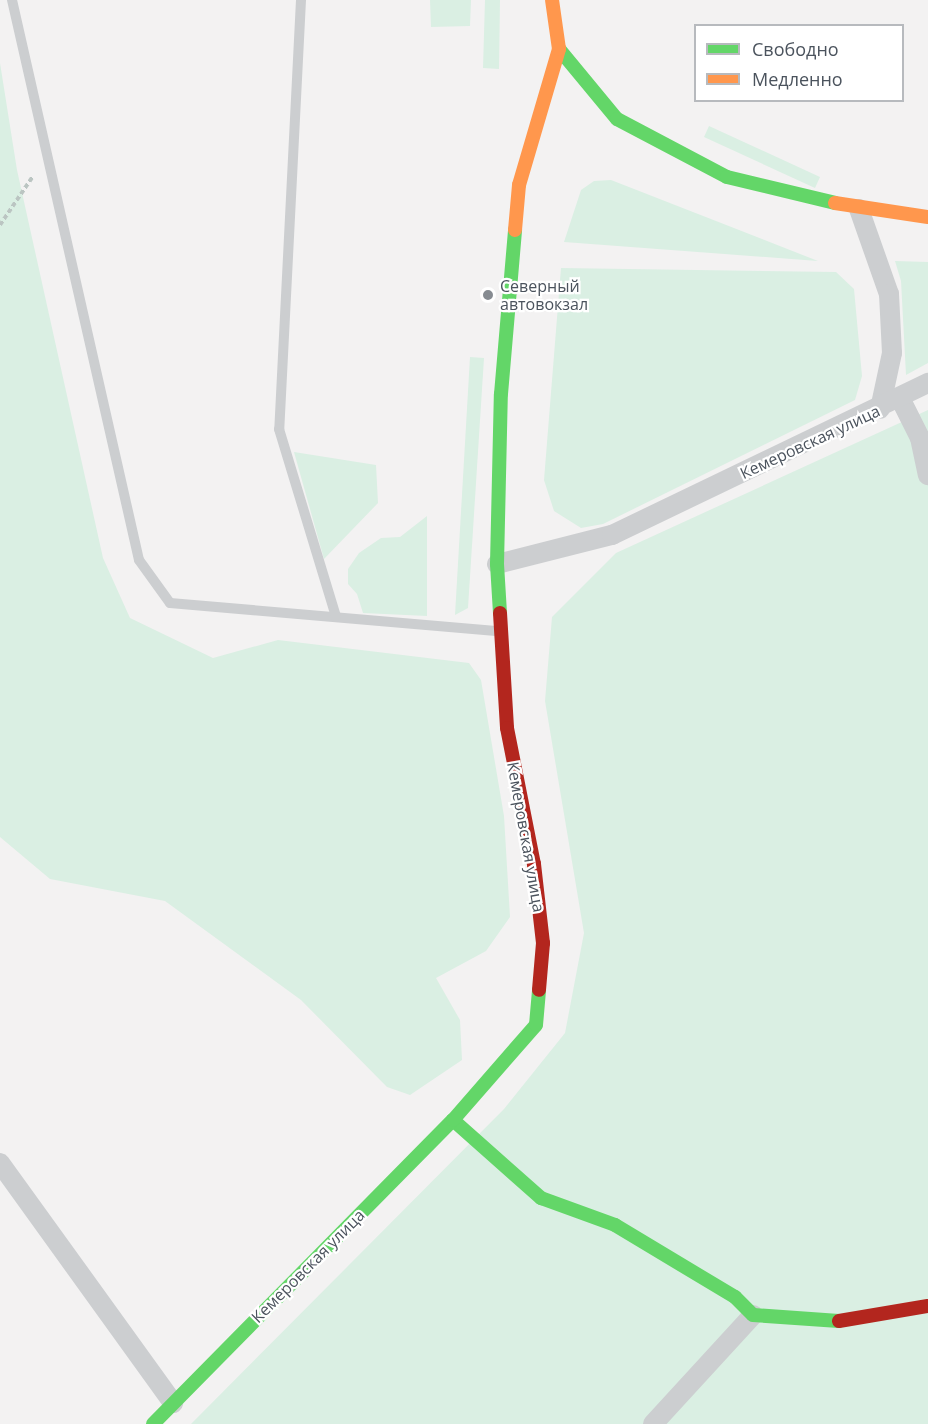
<!DOCTYPE html>
<html>
<head>
<meta charset="utf-8">
<style>
	body { margin:0 }
	#map { position:relative; width:928px; height:1424px; overflow:hidden; background:#f3f2f2; font-family:"Open Sans",sans-serif }
	div>[style] { position:absolute }
	[style*='--x'] { left:calc(var(--x)*1px); top:calc(var(--y)*1px); width:calc(var(--w)*1px); rotate:calc(var(--a)*1deg) }
	.green>* { inset:0; background:#daefe3 }
	.path>* { height:4px; margin-top:-2px; transform-origin:0; background:repeating-linear-gradient(90deg,#bbc5c2 0 4.5px,transparent 0 7.5px) }
	.lane>* { height:10px; margin:-5px; padding:0 5px; transform-origin:5px; border-radius:5px; background:#ccced0 }
	.street>* { height:20px; margin:-10px; padding:0 10px; transform-origin:10px; border-radius:10px; background:#ccced0 }
	.fast>* { height:14px; margin:-7px; padding:0 7px; transform-origin:7px; border-radius:7px; background:#63d668 }
	.slow>* { height:14px; margin:-7px; padding:0 7px; transform-origin:7px; border-radius:7px; background:#ff974d }
	.jam>* { height:14px; margin:-7px; padding:0 7px; transform-origin:7px; border-radius:7px; background:#b3261e }
	.dots>* { width:16px; height:16px; translate:-50% -50%; box-sizing:border-box; border:3px solid #fff; border-radius:50% }
	span { translate:-50% -50%; white-space:nowrap; text-align:center; line-height:1.15; -webkit-text-stroke:4.5px #fff; paint-order:stroke }
	.poi-label { font-size:16px; color:#4b535d }
	.left { translate:0 -50%; text-align:left }
	.street-label { font-size:16px; color:#4b535d }
	.legend { position:absolute; left:694px; top:24px; width:210px; height:78px; box-sizing:border-box; background:#fff; border:2px solid #b7babe; margin:0; padding:8px 10px; list-style:none; font-size:18px; color:#4b535d }
	.legend li { display:flex; align-items:center; gap:12px; height:30px }
	.legend b { width:30px; border:2px solid #b7babe }
</style>
</head>
<body>
<div id="map">
	<div class="green">
		<i style="clip-path:polygon(430px 0,471px 0,470px 26px,431px 27px)"></i>
		<i style="clip-path:polygon(485px 0,500px 0,499px 69px,483px 68px)"></i>
		<i style="clip-path:polygon(0 63px,17px 170px,103px 558px,130px 618px,213px 658px,278px 640px,469px 663px,481px 680px,504px 816px,510px 917px,486px 951px,436px 978px,460px 1020px,462px 1060px,410px 1095px,387px 1087px,301px 1000px,165px 901px,50px 879px,0 837px)"></i>
		<i style="clip-path:polygon(709px 126px,820px 177px,815px 188px,704px 137px)"></i>
		<i style="clip-path:polygon(611px 180px,818px 261px,564px 242px,581px 190px,594px 181px)"></i>
		<i style="clip-path:polygon(895px 261px,928px 262px,928px 363px,906px 375px,901px 281px)"></i>
		<i style="clip-path:polygon(561px 268px,836px 272px,854px 289px,862px 376px,855px 400px,603px 524px,581px 528px,554px 511px,544px 480px)"></i>
		<i style="clip-path:polygon(470px 357px,484px 358px,468px 608px,455px 615px)"></i>
		<i style="clip-path:polygon(928px 410px,928px 1424px,191px 1424px,504px 1109px,565px 1033px,584px 933px,545px 701px,552px 617px,616px 553px)"></i>
		<i style="clip-path:polygon(294px 452px,376px 465px,378px 503px,324px 559px)"></i>
		<i style="clip-path:polygon(427px 516px,427px 616px,363px 613px,357px 594px,348px 584px,348px 569px,359px 553px,381px 538px,400px 537px)"></i>
	</div>
	<div class="path">
		<i style="--x:0;--y:225;--w:59;--a:-56"></i>
	</div>
	<div class="lane">
		<i style="--x:12;--y:0;--w:574;--a:77.22"></i>
		<i style="--x:139;--y:560;--w:53;--a:54.2"></i>
		<i style="--x:170;--y:603;--w:330;--a:4.9"></i>
		<i style="--x:301;--y:0;--w:430;--a:92.9"></i>
		<i style="--x:279;--y:429;--w:196;--a:73.1"></i>
	</div>
	<div class="street">
		<i style="--x:859;--y:209;--w:90;--a:70.6"></i>
		<i style="--x:889;--y:294;--w:59;--a:87.1"></i>
		<i style="--x:892;--y:353;--w:57;--a:102.1"></i>
		<i style="--x:900;--y:398;--w:45;--a:63.4"></i>
		<i style="--x:920;--y:438;--w:38;--a:78"></i>
		<i style="--x:497;--y:564;--w:119;--a:-14.2"></i>
		<i style="--x:612;--y:535;--w:351;--a:-25.7"></i>
		<i style="--x:0;--y:1163;--w:296;--a:54.2"></i>
		<i style="--x:653;--y:1424;--w:148;--a:-47.5"></i>
	</div>
	<div class="fast">
		<i style="--x:559;--y:49;--w:91;--a:50.4"></i>
		<i style="--x:617;--y:119;--w:124;--a:27.8"></i>
		<i style="--x:727;--y:177;--w:111;--a:13.5"></i>
		<i style="--x:500;--y:613;--w:49;--a:-93.5"></i>
		<i style="--x:497;--y:564;--w:170;--a:-88.7"></i>
		<i style="--x:501;--y:394;--w:165;--a:-85.1"></i>
		<i style="--x:453;--y:1120;--w:118;--a:41.6"></i>
		<i style="--x:541;--y:1198;--w:79;--a:20"></i>
		<i style="--x:615;--y:1225;--w:140;--a:31"></i>
		<i style="--x:735;--y:1297;--w:25;--a:45"></i>
		<i style="--x:753;--y:1315;--w:86;--a:4"></i>
		<i style="--x:153;--y:1424;--w:427;--a:-45.4"></i>
		<i style="--x:453;--y:1120;--w:126;--a:-48.9"></i>
		<i style="--x:536;--y:1025;--w:35;--a:-85"></i>
	</div>
	<div class="slow">
		<i style="--x:835;--y:203;--w:94;--a:8.6"></i>
		<i style="--x:515;--y:230;--w:45;--a:-84.9"></i>
		<i style="--x:519;--y:185;--w:142;--a:-73.6"></i>
		<i style="--x:559;--y:49;--w:49;--a:-98.1"></i>
	</div>
	<div class="jam">
		<i style="--x:500;--y:613;--w:115;--a:86.5"></i>
		<i style="--x:507;--y:728;--w:139;--a:78.8"></i>
		<i style="--x:534;--y:864;--w:80;--a:83.5"></i>
		<i style="--x:543;--y:943;--w:47;--a:94.9"></i>
		<i style="--x:839;--y:1321;--w:90;--a:-9.6"></i>
	</div>
	<div class="dots">
		<i style="left:488px;top:295px;background:#868b91"></i>
	</div>
	<div class="poi-label">
		<span class="left" style="left:500px;top:295px">Северный<br>автовокзал</span>
	</div>
	<div class="street-label">
		<span style="left:810px;top:442px;rotate:-25deg">Кемеровская улица</span>
		<span style="left:526px;top:837px;rotate:80deg">Кемеровская улица</span>
		<span style="left:308px;top:1266px;rotate:-45deg">Кемеровская улица</span>
	</div>
	<ul class="legend">
	<li><b style="height:8px;background:#63d668"></b>Свободно</li>
	<li><b style="height:8px;background:#ff974d"></b>Медленно</li>
	</ul>
</div>
</body>
</html>
